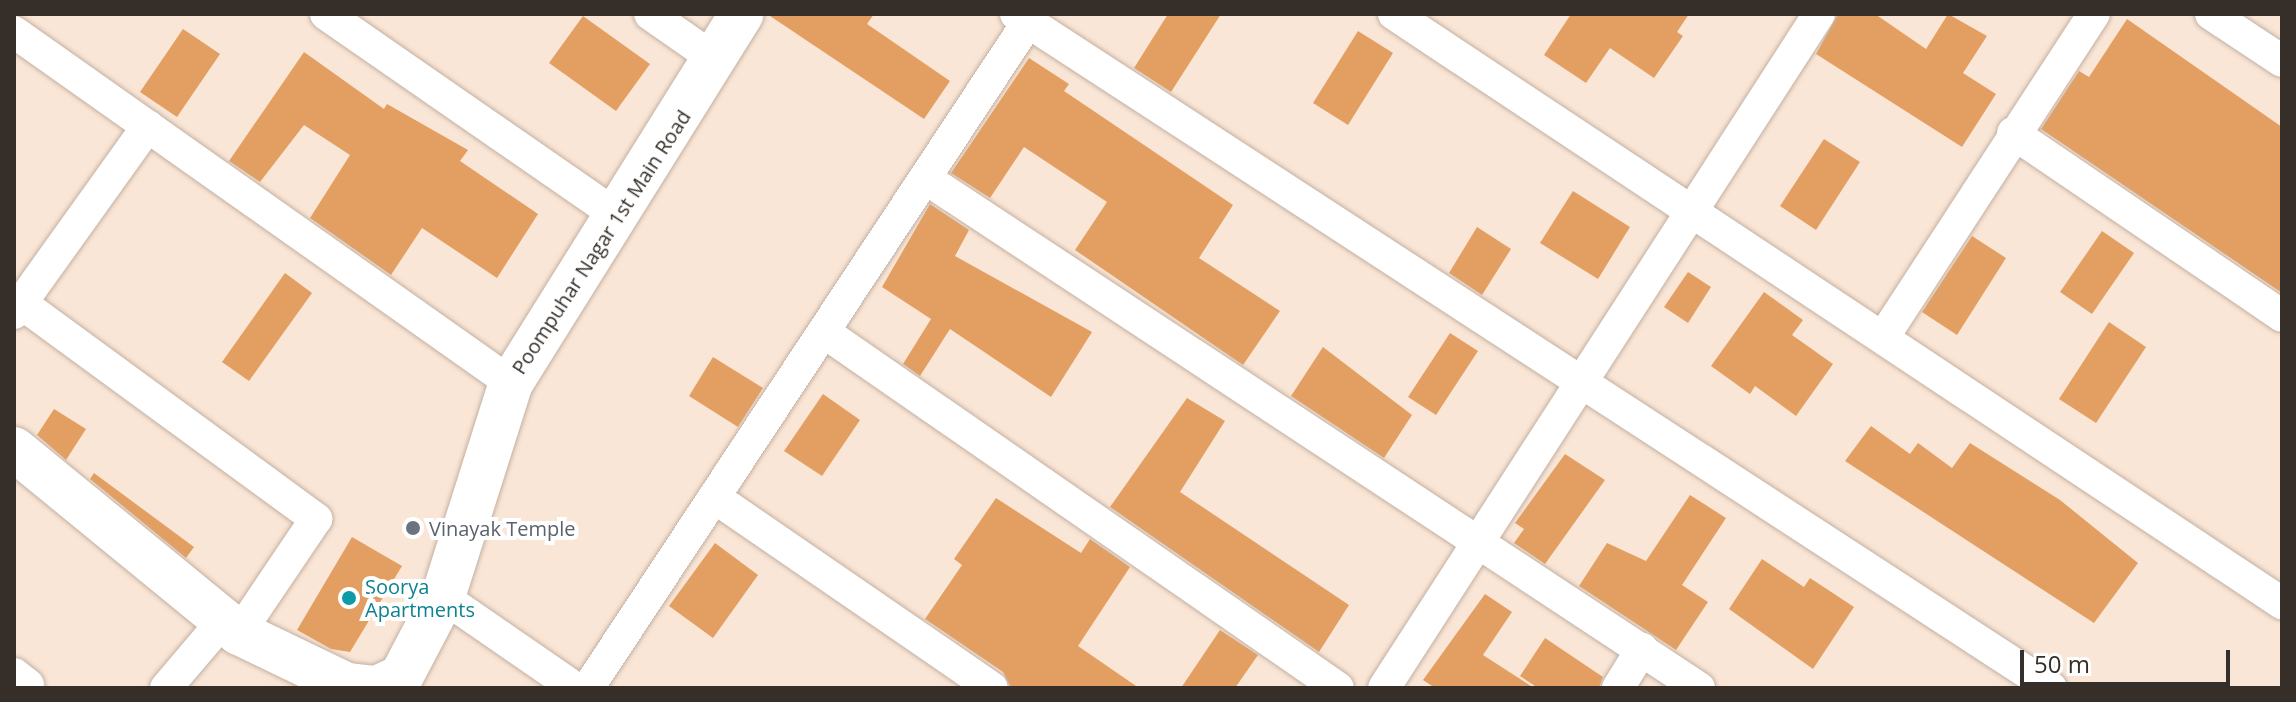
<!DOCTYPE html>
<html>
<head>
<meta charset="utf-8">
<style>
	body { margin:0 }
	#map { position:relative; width:2296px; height:702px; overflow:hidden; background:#fae6d6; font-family:"Open Sans",sans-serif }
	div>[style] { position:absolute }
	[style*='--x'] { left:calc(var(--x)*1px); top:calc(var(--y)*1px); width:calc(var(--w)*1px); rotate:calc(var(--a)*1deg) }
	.building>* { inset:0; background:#e39f62 }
	.roads { filter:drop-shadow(0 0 2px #c3b0a1) drop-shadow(0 0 2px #c3b0a1) }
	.street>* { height:32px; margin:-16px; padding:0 16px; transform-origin:16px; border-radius:16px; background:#fff }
	.secondary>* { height:44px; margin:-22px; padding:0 22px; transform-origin:22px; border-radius:22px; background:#fff }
	.dots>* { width:22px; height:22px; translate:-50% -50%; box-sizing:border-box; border:4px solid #fff; border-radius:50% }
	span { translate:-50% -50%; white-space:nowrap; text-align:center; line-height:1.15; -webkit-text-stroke:8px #fff; paint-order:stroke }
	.street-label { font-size:20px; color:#362f29 }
	.worship-label { font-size:20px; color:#5b616d }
	.left { translate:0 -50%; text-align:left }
	.culture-label { font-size:20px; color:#0d838f }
	.frame { position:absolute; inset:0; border:16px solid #362f29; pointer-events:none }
	.scale { position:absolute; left:2020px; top:650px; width:210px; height:36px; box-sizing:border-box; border:4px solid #362f29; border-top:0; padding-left:10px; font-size:24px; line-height:28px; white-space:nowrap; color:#362f29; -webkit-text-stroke:6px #fff; paint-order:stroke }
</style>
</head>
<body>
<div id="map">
	<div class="building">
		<i style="clip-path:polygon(767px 14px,874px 14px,867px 24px,950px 81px,924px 119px)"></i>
		<i style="clip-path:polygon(1168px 14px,1221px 14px,1171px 92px,1134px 68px)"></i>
		<i style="clip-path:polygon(1571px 14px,1689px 14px,1677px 32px,1683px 36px,1654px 78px,1610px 48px,1586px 83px,1544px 55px)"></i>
		<i style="clip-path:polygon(1838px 14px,1875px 14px,1926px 49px,1948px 14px,1987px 36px,1963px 73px,1996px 94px,1962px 147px,1816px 54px)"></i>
		<i style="clip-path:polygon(583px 16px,650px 64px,616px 111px,549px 63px)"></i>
		<i style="clip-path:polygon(2127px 19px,2282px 127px,2282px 293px,2041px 129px,2079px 71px,2089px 77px)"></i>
		<i style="clip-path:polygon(183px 29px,220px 54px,177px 117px,140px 92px)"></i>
		<i style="clip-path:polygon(1358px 31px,1393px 53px,1348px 125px,1313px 103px)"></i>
		<i style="clip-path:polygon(304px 52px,384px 109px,387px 104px,468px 150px,460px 161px,538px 214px,497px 278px,422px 228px,391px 275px,310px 218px,350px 155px,304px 125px,260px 182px,229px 161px)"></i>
		<i style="clip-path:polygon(1029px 58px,1069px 84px,1064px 91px,1233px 205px,1199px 258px,1280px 311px,1243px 365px,1075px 250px,1107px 202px,1024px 147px,990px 198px,951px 173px)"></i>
		<i style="clip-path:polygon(1824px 139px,1860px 162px,1816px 230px,1780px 206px)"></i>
		<i style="clip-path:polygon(1573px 191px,1630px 227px,1598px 279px,1540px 243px)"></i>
		<i style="clip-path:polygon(930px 204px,969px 230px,955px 256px,1092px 332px,1051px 397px,950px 329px,920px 376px,903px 364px,931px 319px,882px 287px)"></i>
		<i style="clip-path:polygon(1477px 227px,1511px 249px,1482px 295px,1449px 273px)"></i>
		<i style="clip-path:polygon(2102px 231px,2134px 253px,2092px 314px,2060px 292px)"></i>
		<i style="clip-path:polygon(1972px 236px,2006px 258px,1957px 335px,1922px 312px)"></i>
		<i style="clip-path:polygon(1688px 272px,1711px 287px,1688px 323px,1664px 307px)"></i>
		<i style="clip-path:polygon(285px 273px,312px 293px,249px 381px,222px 362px)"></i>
		<i style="clip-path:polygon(1764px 292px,1803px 320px,1792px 335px,1833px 364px,1796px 416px,1755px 386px,1750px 394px,1711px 366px)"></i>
		<i style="clip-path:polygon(2109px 322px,2146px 347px,2096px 423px,2059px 399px)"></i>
		<i style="clip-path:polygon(1450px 333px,1478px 351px,1436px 415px,1408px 397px)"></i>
		<i style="clip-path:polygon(1323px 347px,1412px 415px,1384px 458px,1291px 396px)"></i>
		<i style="clip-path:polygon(713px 357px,763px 388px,738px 427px,689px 396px)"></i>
		<i style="clip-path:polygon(823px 394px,860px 420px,822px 476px,784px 451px)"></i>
		<i style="clip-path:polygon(1187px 398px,1225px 421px,1180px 492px,1349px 605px,1319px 652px,1110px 507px)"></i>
		<i style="clip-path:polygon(54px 409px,86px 429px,66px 460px,37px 435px)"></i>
		<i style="clip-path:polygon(1871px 426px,1910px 454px,1918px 443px,1952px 468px,1970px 443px,2060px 500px,2138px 563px,2094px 623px,1845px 461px)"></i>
		<i style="clip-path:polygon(1565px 454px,1605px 480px,1545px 564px,1514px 543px,1524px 529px,1515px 523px)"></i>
		<i style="clip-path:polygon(94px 473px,194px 547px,186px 558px,90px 479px)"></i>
		<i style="clip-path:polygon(1690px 495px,1726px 518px,1682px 585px,1708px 602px,1676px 650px,1579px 586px,1607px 543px,1646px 561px)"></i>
		<i style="clip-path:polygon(996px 498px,1081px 553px,1090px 539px,1130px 567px,1078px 646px,1139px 688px,1011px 688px,1003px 672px,925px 619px,962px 565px,954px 559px)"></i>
		<i style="clip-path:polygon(352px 537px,402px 566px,350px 652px,331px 649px,297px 630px)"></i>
		<i style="clip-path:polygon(715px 543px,758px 575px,713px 638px,669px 606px)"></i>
		<i style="clip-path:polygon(1762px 559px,1804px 587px,1810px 578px,1854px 607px,1813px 669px,1729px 609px)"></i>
		<i style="clip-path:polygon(1485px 594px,1512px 612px,1483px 655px,1534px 688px,1435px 688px,1423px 680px)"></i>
		<i style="clip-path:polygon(1220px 630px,1258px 655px,1235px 688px,1181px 688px)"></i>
		<i style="clip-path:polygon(1545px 638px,1603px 677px,1599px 688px,1538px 688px,1520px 676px)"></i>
	</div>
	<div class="roads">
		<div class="street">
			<i style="--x:326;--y:14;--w:356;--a:34.7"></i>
			<i style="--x:650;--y:14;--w:80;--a:34.9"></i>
			<i style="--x:1016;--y:14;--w:1235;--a:33.07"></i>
			<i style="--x:1394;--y:14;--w:1066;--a:33.56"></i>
			<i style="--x:2211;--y:14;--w:85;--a:33.5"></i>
			<i style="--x:14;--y:32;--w:608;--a:35.23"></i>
			<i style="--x:2013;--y:133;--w:325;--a:34.2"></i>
			<i style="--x:925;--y:178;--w:927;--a:33.38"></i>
			<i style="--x:21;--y:303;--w:366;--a:36.2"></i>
			<i style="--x:316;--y:519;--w:138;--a:124"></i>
			<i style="--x:14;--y:313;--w:230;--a:-54.4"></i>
			<i style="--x:824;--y:332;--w:625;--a:34.71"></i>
			<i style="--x:1884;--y:336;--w:384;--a:-56.9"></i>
			<i style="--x:714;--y:497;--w:337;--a:34.5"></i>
			<i style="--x:443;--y:597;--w:160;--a:34.6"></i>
			<i style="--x:14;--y:674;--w:18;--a:38"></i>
			<i style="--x:166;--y:688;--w:88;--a:-49.6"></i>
			<i style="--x:588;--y:688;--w:798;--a:-56.55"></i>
			<i style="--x:1384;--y:688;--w:802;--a:-57.16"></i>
			<i style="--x:1618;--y:688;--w:46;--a:-58.4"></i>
		</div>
		<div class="secondary">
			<i style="--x:14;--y:449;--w:291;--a:39.3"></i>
			<i style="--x:239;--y:633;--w:120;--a:25.7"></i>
			<i style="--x:347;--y:685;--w:29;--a:6"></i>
			<i style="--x:377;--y:688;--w:26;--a:-25"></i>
			<i style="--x:401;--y:677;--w:90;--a:-62.3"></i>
			<i style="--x:443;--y:597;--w:225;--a:-72.4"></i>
			<i style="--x:511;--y:383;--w:435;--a:-58"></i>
		</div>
	</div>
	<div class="dots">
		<i style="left:413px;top:528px;background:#6b7280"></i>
		<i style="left:349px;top:598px;background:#0f9aa8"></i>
	</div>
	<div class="street-label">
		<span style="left:601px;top:242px;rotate:-57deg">Poompuhar Nagar 1st Main Road</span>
	</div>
	<div class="worship-label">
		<span class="left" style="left:429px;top:528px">Vinayak Temple</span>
	</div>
	<div class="culture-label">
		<span class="left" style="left:365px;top:598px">Soorya<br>Apartments</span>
	</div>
	<div class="frame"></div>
	<div class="scale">50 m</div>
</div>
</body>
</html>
